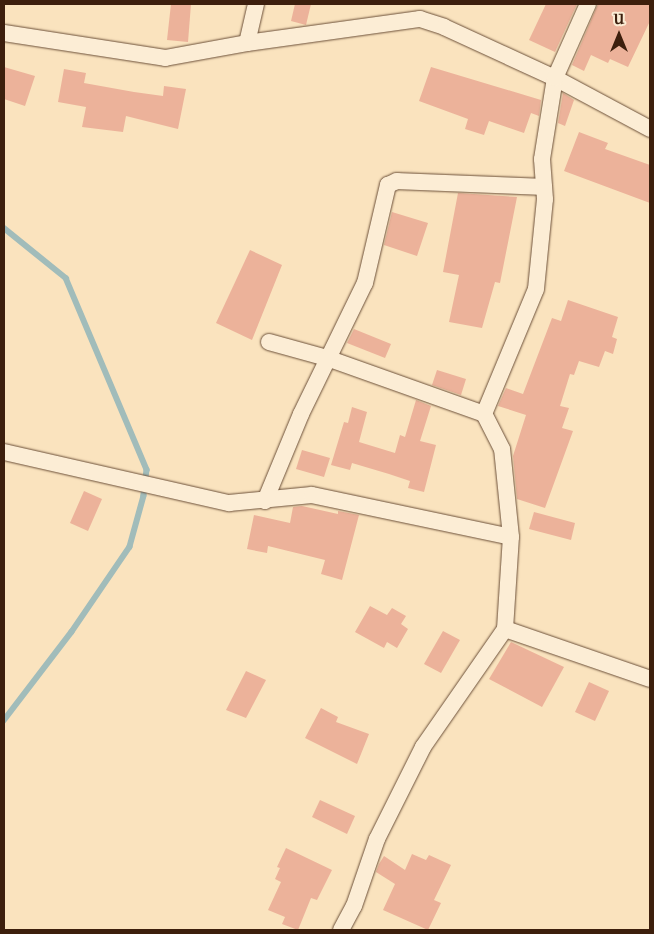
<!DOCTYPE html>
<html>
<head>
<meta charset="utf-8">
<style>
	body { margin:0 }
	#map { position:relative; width:654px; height:934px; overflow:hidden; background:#fae3be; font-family:"IM FELL French Canon",serif }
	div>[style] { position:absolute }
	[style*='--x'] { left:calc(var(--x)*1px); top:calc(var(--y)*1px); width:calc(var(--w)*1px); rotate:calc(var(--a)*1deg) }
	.stream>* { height:5.5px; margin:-2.75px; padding:0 2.75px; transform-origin:2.75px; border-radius:2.75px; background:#a1bcba }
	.building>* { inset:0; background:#ecb29a }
	.roads { filter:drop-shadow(0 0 1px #6c5039) drop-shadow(0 0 1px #6c5039) }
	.minor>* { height:16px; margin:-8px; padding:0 8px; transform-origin:8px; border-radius:8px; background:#fcedd5 }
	span { translate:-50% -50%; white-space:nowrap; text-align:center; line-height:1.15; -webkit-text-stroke:5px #fcedd5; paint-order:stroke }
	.frame { position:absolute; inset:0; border:5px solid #3d1f0d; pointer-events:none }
	.north { position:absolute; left:594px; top:10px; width:50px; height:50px; -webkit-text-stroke:4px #fcedd5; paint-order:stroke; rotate:0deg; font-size:14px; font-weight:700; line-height:20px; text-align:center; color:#3d1f0d }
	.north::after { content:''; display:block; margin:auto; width:18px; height:22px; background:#3d1f0d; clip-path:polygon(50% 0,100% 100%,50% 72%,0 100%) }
</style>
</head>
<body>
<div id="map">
	<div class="stream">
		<i style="--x:4;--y:228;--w:80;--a:38.9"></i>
		<i style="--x:66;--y:278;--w:208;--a:67.1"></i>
		<i style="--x:147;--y:470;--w:26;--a:97"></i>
		<i style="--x:144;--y:496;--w:53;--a:105.4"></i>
		<i style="--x:130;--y:547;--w:103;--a:124.3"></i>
		<i style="--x:72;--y:632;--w:112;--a:127.4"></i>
	</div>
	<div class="building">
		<i style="clip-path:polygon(171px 4px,191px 4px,188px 42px,167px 40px)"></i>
		<i style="clip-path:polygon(295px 4px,311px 4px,306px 25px,291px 21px)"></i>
		<i style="clip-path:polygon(546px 4px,577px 4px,555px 52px,529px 40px)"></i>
		<i style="clip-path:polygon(598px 4px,650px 4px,650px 21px,628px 67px,610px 59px,608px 63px,591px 55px,584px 71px,572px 65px)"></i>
		<i style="clip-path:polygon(4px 67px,35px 76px,25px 106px,4px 99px)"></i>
		<i style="clip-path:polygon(431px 67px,541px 100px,539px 116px,531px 113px,524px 133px,489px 121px,484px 135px,465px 129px,468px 119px,419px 101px)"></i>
		<i style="clip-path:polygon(64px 69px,86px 73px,84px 83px,134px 92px,163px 96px,164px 86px,186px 89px,178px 129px,126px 116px,123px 132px,82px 127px,86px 107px,58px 102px)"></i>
		<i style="clip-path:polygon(563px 93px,574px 100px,565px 126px,558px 123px)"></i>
		<i style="clip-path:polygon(579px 132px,608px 143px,605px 149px,650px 165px,650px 203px,564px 171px)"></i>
		<i style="clip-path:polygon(458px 193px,517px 197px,500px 283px,495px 282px,482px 328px,449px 322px,459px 275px,443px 272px)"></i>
		<i style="clip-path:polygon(392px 212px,428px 223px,417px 256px,384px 245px)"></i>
		<i style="clip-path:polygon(250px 250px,282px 265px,252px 340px,216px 323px)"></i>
		<i style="clip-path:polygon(568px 300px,618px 317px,612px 337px,617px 339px,613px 354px,605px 351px,599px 367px,579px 361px,574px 375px,570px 374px,560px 406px,569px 408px,562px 428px,573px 431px,545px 508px,517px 499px,513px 456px,526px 415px,498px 406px,506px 388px,523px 394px,552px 318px,561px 321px)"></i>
		<i style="clip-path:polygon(354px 329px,391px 344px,385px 358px,347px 343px)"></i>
		<i style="clip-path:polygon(437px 370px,466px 379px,461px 395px,432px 385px)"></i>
		<i style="clip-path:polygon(416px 400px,431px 406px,420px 441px,436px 445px,424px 492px,408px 488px,410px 481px,389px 474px,352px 463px,350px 470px,331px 465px,344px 422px,348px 423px,352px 407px,367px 412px,359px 442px,395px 453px,400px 435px,405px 437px)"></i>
		<i style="clip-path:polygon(302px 450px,330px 458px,324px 477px,296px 469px)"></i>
		<i style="clip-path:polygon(84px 491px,102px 499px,88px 531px,70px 523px)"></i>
		<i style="clip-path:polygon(302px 506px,338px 514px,338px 511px,359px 515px,342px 580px,321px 574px,325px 560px,268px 546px,267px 553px,247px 549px,254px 515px,290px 523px,293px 507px)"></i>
		<i style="clip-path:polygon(534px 512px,575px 523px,571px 540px,529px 529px)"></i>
		<i style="clip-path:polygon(370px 606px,387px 615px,392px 608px,406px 616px,401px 624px,408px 629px,397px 648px,387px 642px,384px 648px,355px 632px)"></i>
		<i style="clip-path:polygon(443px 631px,460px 640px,441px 673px,424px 664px)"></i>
		<i style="clip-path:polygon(511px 642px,564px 667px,542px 707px,489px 679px)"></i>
		<i style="clip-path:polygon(246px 671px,266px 680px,246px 718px,226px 710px)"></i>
		<i style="clip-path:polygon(589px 682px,609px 691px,595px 721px,575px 712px)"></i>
		<i style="clip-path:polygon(321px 708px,338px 717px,336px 722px,369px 734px,357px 764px,305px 738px)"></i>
		<i style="clip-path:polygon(320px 800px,355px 816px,347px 834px,312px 817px)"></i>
		<i style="clip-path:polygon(286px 848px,332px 870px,317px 900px,311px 898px,298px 930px,282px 924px,285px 917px,268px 910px,281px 882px,275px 879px,280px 868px,277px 867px)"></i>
		<i style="clip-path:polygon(412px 854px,426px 860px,429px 855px,451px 865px,434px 900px,441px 903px,428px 930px,383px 910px,395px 884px,376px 872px,379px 864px,384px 856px,405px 870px)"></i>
	</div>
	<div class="roads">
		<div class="minor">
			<i style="--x:4;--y:33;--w:163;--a:8.8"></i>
			<i style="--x:165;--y:58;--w:83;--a:-10.4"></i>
			<i style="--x:247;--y:43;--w:175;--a:-7.9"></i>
			<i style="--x:420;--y:19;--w:25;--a:18"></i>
			<i style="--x:444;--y:27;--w:122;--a:24.7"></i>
			<i style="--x:555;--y:78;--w:108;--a:28.2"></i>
			<i style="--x:247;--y:43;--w:40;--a:-77"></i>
			<i style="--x:269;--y:342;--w:60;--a:15.4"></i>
			<i style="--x:327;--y:358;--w:167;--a:19.6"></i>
			<i style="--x:4;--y:452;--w:231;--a:12.8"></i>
			<i style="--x:229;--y:503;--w:83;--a:-5.5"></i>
			<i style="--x:312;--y:495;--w:203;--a:11.9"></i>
			<i style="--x:265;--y:501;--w:94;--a:-67.5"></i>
			<i style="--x:301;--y:414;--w:146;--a:-64"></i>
			<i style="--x:365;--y:283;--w:101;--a:-76.8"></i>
			<i style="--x:388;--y:185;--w:10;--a:-24"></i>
			<i style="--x:397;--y:181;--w:147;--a:2.3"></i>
			<i style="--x:505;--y:629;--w:153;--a:19"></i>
			<i style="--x:341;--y:930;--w:27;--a:-62"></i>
			<i style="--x:354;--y:906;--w:71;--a:-71.1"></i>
			<i style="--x:377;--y:839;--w:103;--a:-63.4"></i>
			<i style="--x:423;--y:747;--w:144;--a:-55.2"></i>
			<i style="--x:505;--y:629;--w:92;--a:-86.3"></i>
			<i style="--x:511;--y:537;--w:88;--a:-95.8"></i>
			<i style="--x:502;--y:449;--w:39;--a:-117"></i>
			<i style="--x:484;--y:414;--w:135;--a:-67.4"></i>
			<i style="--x:536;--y:289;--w:90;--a:-84.3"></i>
			<i style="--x:545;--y:199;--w:40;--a:-94.3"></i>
			<i style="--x:542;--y:159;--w:82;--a:-80.9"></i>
			<i style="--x:555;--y:78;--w:81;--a:-66"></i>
		</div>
	</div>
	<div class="frame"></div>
	<div class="north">U</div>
</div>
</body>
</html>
